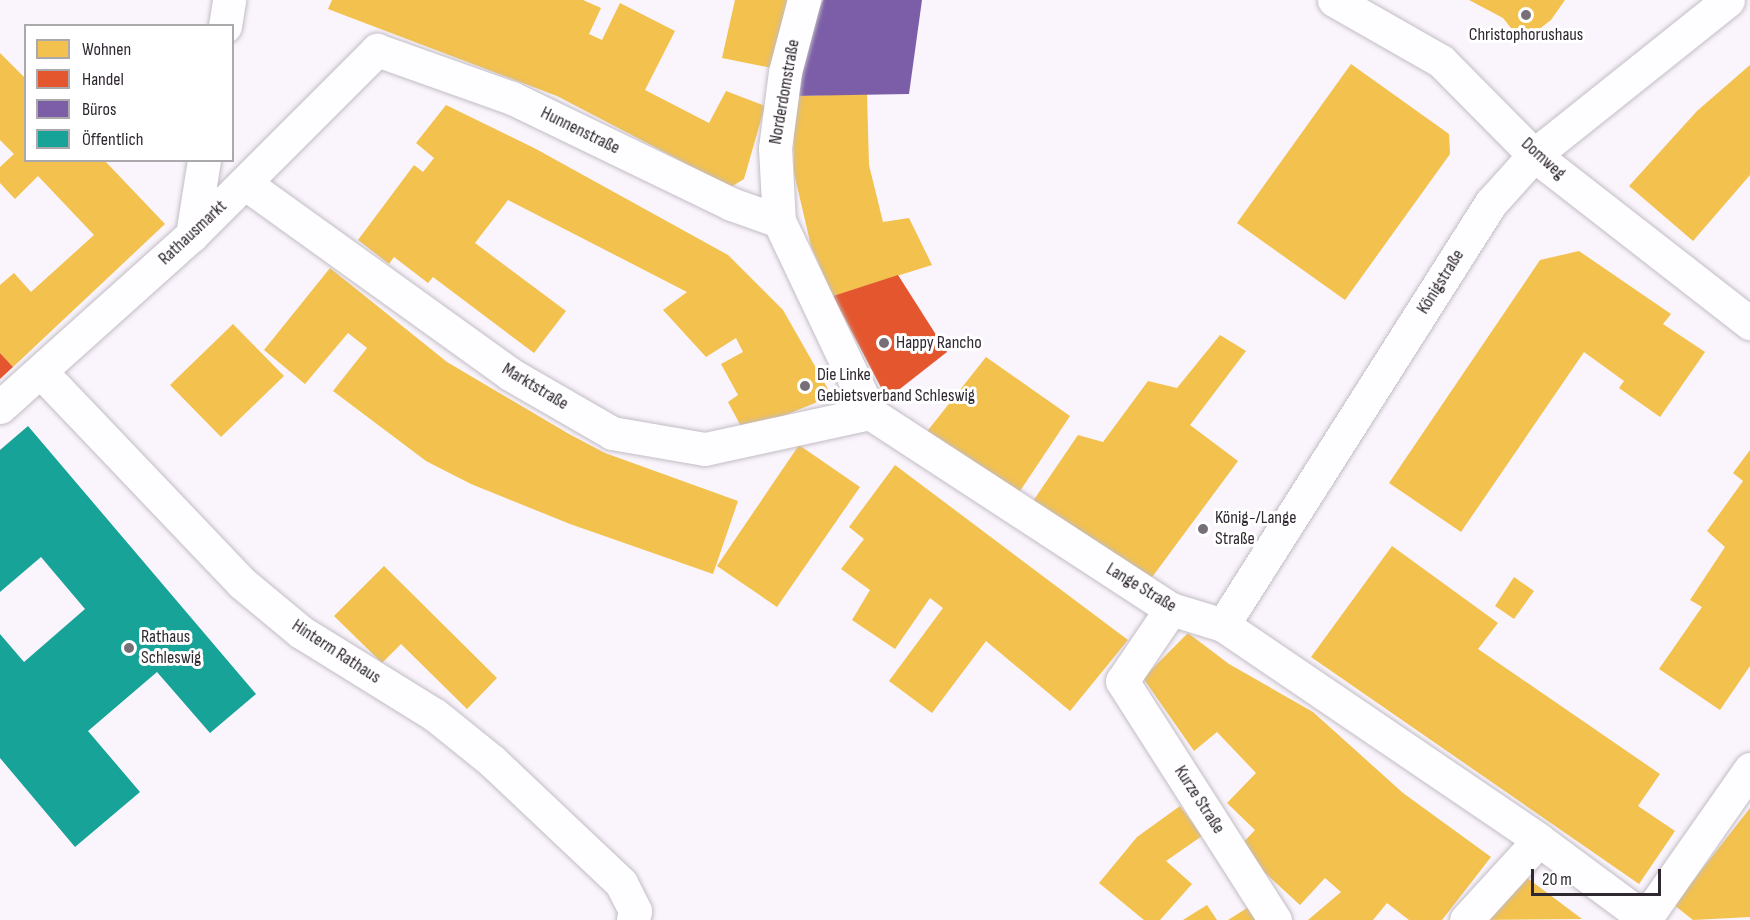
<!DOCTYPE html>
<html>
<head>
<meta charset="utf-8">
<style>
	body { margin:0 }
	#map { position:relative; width:1750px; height:920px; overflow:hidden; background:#faf4fc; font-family:"Sofia Sans Condensed",sans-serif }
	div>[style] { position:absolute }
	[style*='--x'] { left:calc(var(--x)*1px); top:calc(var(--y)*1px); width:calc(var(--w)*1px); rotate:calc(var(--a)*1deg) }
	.homes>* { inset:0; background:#f2c14e }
	.shops>* { inset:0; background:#e4572e }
	.offices>* { inset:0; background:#7b5ea7 }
	.public>* { inset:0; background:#17a398 }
	.roads { filter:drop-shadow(0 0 2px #c2bcc4) drop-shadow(0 0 2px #c2bcc4) }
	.minor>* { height:33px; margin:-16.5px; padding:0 16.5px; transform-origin:16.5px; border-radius:16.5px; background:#fefdff }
	.dots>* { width:16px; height:16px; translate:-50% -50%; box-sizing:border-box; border:3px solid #fff; border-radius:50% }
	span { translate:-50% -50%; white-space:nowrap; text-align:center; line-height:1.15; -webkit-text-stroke:6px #fff; paint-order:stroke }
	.poi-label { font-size:18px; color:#302831 }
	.left { translate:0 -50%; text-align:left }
	.street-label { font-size:18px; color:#302831 }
	.legend { position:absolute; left:24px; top:24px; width:210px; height:138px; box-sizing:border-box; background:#fff; border:2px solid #aca9ad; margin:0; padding:8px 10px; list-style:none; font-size:18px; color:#302831 }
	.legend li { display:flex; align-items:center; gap:12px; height:30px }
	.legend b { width:30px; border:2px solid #aca9ad }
	.scale { position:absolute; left:1531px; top:869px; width:130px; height:27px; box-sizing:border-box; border:3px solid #302831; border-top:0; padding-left:8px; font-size:18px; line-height:21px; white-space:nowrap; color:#302831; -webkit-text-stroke:4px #fff; paint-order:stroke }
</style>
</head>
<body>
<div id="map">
	<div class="homes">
		<i style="clip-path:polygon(332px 0,583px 0,601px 8px,589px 34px,602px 40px,620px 3px,675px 31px,645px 90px,709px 123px,726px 91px,765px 106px,744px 179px,731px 187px,557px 96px,328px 9px)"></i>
		<i style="clip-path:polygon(735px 0,787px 0,772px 68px,722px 58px)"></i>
		<i style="clip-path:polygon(1469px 0,1565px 0,1551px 20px,1534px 33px,1515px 33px,1503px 18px)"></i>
		<i style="clip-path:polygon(0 53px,26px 79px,26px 160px,104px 160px,165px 224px,13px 367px,0 353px,0 285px,14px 273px,31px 292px,94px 235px,38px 176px,15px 199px,0 183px,0 167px,14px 154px,0 140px)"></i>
		<i style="clip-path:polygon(1351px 64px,1449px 134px,1450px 154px,1345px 300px,1237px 223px)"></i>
		<i style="clip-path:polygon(1750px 65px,1750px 175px,1693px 241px,1629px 186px,1697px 111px)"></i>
		<i style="clip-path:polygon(867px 94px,869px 165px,883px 222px,909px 218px,932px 265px,833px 296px,811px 246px,794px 173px,793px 96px)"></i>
		<i style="clip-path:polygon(446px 105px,536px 149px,728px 255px,783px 310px,832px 396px,744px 432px,728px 402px,738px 395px,721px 364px,743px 352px,736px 338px,706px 357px,663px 310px,687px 292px,508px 200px,475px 243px,566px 311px,534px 353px,433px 277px,428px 283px,394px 257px,389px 264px,358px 240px,414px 165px,423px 172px,434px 158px,416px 143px)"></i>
		<i style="clip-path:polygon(1579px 251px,1671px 314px,1663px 324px,1705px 352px,1660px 417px,1619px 388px,1624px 381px,1584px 352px,1461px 532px,1389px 483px,1540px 260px)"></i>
		<i style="clip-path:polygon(330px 268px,447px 362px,569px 434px,605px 453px,738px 501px,713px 574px,570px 524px,471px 484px,426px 461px,333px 391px,367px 348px,348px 333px,305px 384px,264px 350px)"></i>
		<i style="clip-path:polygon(233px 324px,284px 376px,221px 437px,170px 385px)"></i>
		<i style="clip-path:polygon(1220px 335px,1246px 351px,1190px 425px,1238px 461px,1147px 584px,1029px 507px,1078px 435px,1103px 442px,1148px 381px,1177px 388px)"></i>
		<i style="clip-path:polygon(986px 357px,1070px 416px,1016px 497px,925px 434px)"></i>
		<i style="clip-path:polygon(799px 445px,860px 487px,777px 607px,717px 566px)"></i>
		<i style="clip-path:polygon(1750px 450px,1750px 666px,1720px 710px,1659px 669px,1702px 607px,1690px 600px,1725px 547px,1707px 531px,1743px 481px,1733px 473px)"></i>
		<i style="clip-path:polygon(895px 465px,1128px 640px,1070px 711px,986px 641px,932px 713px,889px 681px,943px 608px,930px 598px,895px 649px,852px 620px,870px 590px,841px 569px,864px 539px,849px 527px)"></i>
		<i style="clip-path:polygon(1392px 546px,1498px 623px,1478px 649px,1660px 774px,1638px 806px,1675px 831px,1639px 884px,1311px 657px)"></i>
		<i style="clip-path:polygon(384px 566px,497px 678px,467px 709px,401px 644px,382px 663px,334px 616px)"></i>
		<i style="clip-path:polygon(1514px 577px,1534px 591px,1514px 619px,1495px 606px)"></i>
		<i style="clip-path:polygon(1188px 633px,1229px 664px,1313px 712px,1403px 793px,1491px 857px,1442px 920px,1409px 920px,1387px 903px,1373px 920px,1308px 920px,1341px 892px,1325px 878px,1300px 905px,1238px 848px,1255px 830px,1227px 803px,1256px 773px,1217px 732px,1194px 751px,1143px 678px)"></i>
		<i style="clip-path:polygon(1180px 806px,1202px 836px,1166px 861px,1192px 884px,1160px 920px,1144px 920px,1099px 883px,1137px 837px)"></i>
		<i style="clip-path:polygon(1750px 808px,1750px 917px,1693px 920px,1674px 905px)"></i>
		<i style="clip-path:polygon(1526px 877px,1582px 919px,1480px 920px)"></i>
		<i style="clip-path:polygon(1255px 903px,1265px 920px,1228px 920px)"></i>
		<i style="clip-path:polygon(1207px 905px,1217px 920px,1183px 920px)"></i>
	</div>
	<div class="shops">
		<i style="clip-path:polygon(898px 275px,947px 352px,887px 399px,833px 296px)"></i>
		<i style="clip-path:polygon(0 353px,13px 367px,0 379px)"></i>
	</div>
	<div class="offices">
		<i style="clip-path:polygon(823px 0,922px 0,909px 94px,793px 96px,810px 30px)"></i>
	</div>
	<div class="public">
		<i style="clip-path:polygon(28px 426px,256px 694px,210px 733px,157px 672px,88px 731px,140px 792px,75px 847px,0 758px,0 634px,24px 662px,85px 609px,41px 557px,0 592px,0 450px)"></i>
	</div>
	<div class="roads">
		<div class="minor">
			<i style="--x:804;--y:0;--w:74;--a:104.8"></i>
			<i style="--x:785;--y:72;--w:77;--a:97.5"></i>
			<i style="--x:775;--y:148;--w:73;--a:86.9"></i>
			<i style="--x:779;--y:221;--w:212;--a:64.6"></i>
			<i style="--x:870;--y:413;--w:359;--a:33.1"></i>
			<i style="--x:1171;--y:609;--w:54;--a:17.1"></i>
			<i style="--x:1223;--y:625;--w:382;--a:34.2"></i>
			<i style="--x:1539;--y:840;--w:134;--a:36.5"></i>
			<i style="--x:1334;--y:0;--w:123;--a:29.7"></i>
			<i style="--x:1441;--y:61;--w:132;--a:45.3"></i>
			<i style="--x:1534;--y:155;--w:274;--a:37.9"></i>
			<i style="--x:225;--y:26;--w:26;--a:-81"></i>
			<i style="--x:246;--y:184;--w:325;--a:35.7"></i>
			<i style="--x:510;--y:374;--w:118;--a:30"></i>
			<i style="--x:612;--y:433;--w:94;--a:9.8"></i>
			<i style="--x:705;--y:449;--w:169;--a:-12.3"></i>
			<i style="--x:192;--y:235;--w:76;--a:-80.9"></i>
			<i style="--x:41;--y:372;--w:291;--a:46.4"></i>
			<i style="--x:242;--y:583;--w:77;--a:39.7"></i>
			<i style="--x:301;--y:632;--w:158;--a:31.8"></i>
			<i style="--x:435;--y:715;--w:73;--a:38.9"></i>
			<i style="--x:492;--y:761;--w:178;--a:43.4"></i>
			<i style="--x:621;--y:883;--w:31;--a:63"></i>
			<i style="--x:635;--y:911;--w:9;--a:103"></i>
			<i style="--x:0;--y:407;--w:258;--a:-41.9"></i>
			<i style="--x:192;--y:235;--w:262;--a:-45"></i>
			<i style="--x:377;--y:50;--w:143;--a:19.6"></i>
			<i style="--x:512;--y:98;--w:243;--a:25.8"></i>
			<i style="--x:731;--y:204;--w:51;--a:19.5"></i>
			<i style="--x:1171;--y:609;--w:87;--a:124.2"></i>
			<i style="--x:1122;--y:681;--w:284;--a:57.4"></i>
			<i style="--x:1223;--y:625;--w:500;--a:-57.6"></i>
			<i style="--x:1491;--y:203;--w:64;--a:-48.1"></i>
			<i style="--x:1534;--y:155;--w:248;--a:-38.6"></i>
			<i style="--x:1645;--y:919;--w:183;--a:-55"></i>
			<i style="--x:1466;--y:920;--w:108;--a:-47.6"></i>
		</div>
	</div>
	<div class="dots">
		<i style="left:1526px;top:15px;background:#776f78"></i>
		<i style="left:884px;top:343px;background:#776f78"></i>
		<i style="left:805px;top:386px;background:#776f78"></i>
		<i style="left:1203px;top:529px;background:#776f78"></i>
		<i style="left:129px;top:648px;background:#776f78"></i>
	</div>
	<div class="poi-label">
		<span style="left:1526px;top:35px">Christophorushaus</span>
		<span class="left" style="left:896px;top:343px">Happy Rancho</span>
		<span class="left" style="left:817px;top:386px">Die Linke<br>Gebietsverband Schleswig</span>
		<span class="left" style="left:1215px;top:529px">König-/Lange<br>Straße</span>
		<span class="left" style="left:141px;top:648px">Rathaus<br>Schleswig</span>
	</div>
	<div class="street-label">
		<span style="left:785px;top:92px;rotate:-80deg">Norderdomstraße</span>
		<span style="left:580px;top:131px;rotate:26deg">Hunnenstraße</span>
		<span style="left:1543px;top:159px;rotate:42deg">Domweg</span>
		<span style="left:193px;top:233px;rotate:-43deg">Rathausmarkt</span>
		<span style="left:1441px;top:282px;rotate:-58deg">Königstraße</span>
		<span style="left:535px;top:387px;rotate:31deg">Marktstraße</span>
		<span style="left:1141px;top:588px;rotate:31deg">Lange Straße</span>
		<span style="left:336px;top:652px;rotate:33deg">Hinterm Rathaus</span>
		<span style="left:1199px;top:800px;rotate:57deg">Kurze Straße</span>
	</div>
	<ul class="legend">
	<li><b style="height:16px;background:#f2c14e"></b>Wohnen</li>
	<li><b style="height:16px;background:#e4572e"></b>Handel</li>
	<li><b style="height:16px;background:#7b5ea7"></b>Büros</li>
	<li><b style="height:16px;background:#17a398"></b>Öffentlich</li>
	</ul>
	<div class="scale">20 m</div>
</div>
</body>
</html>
